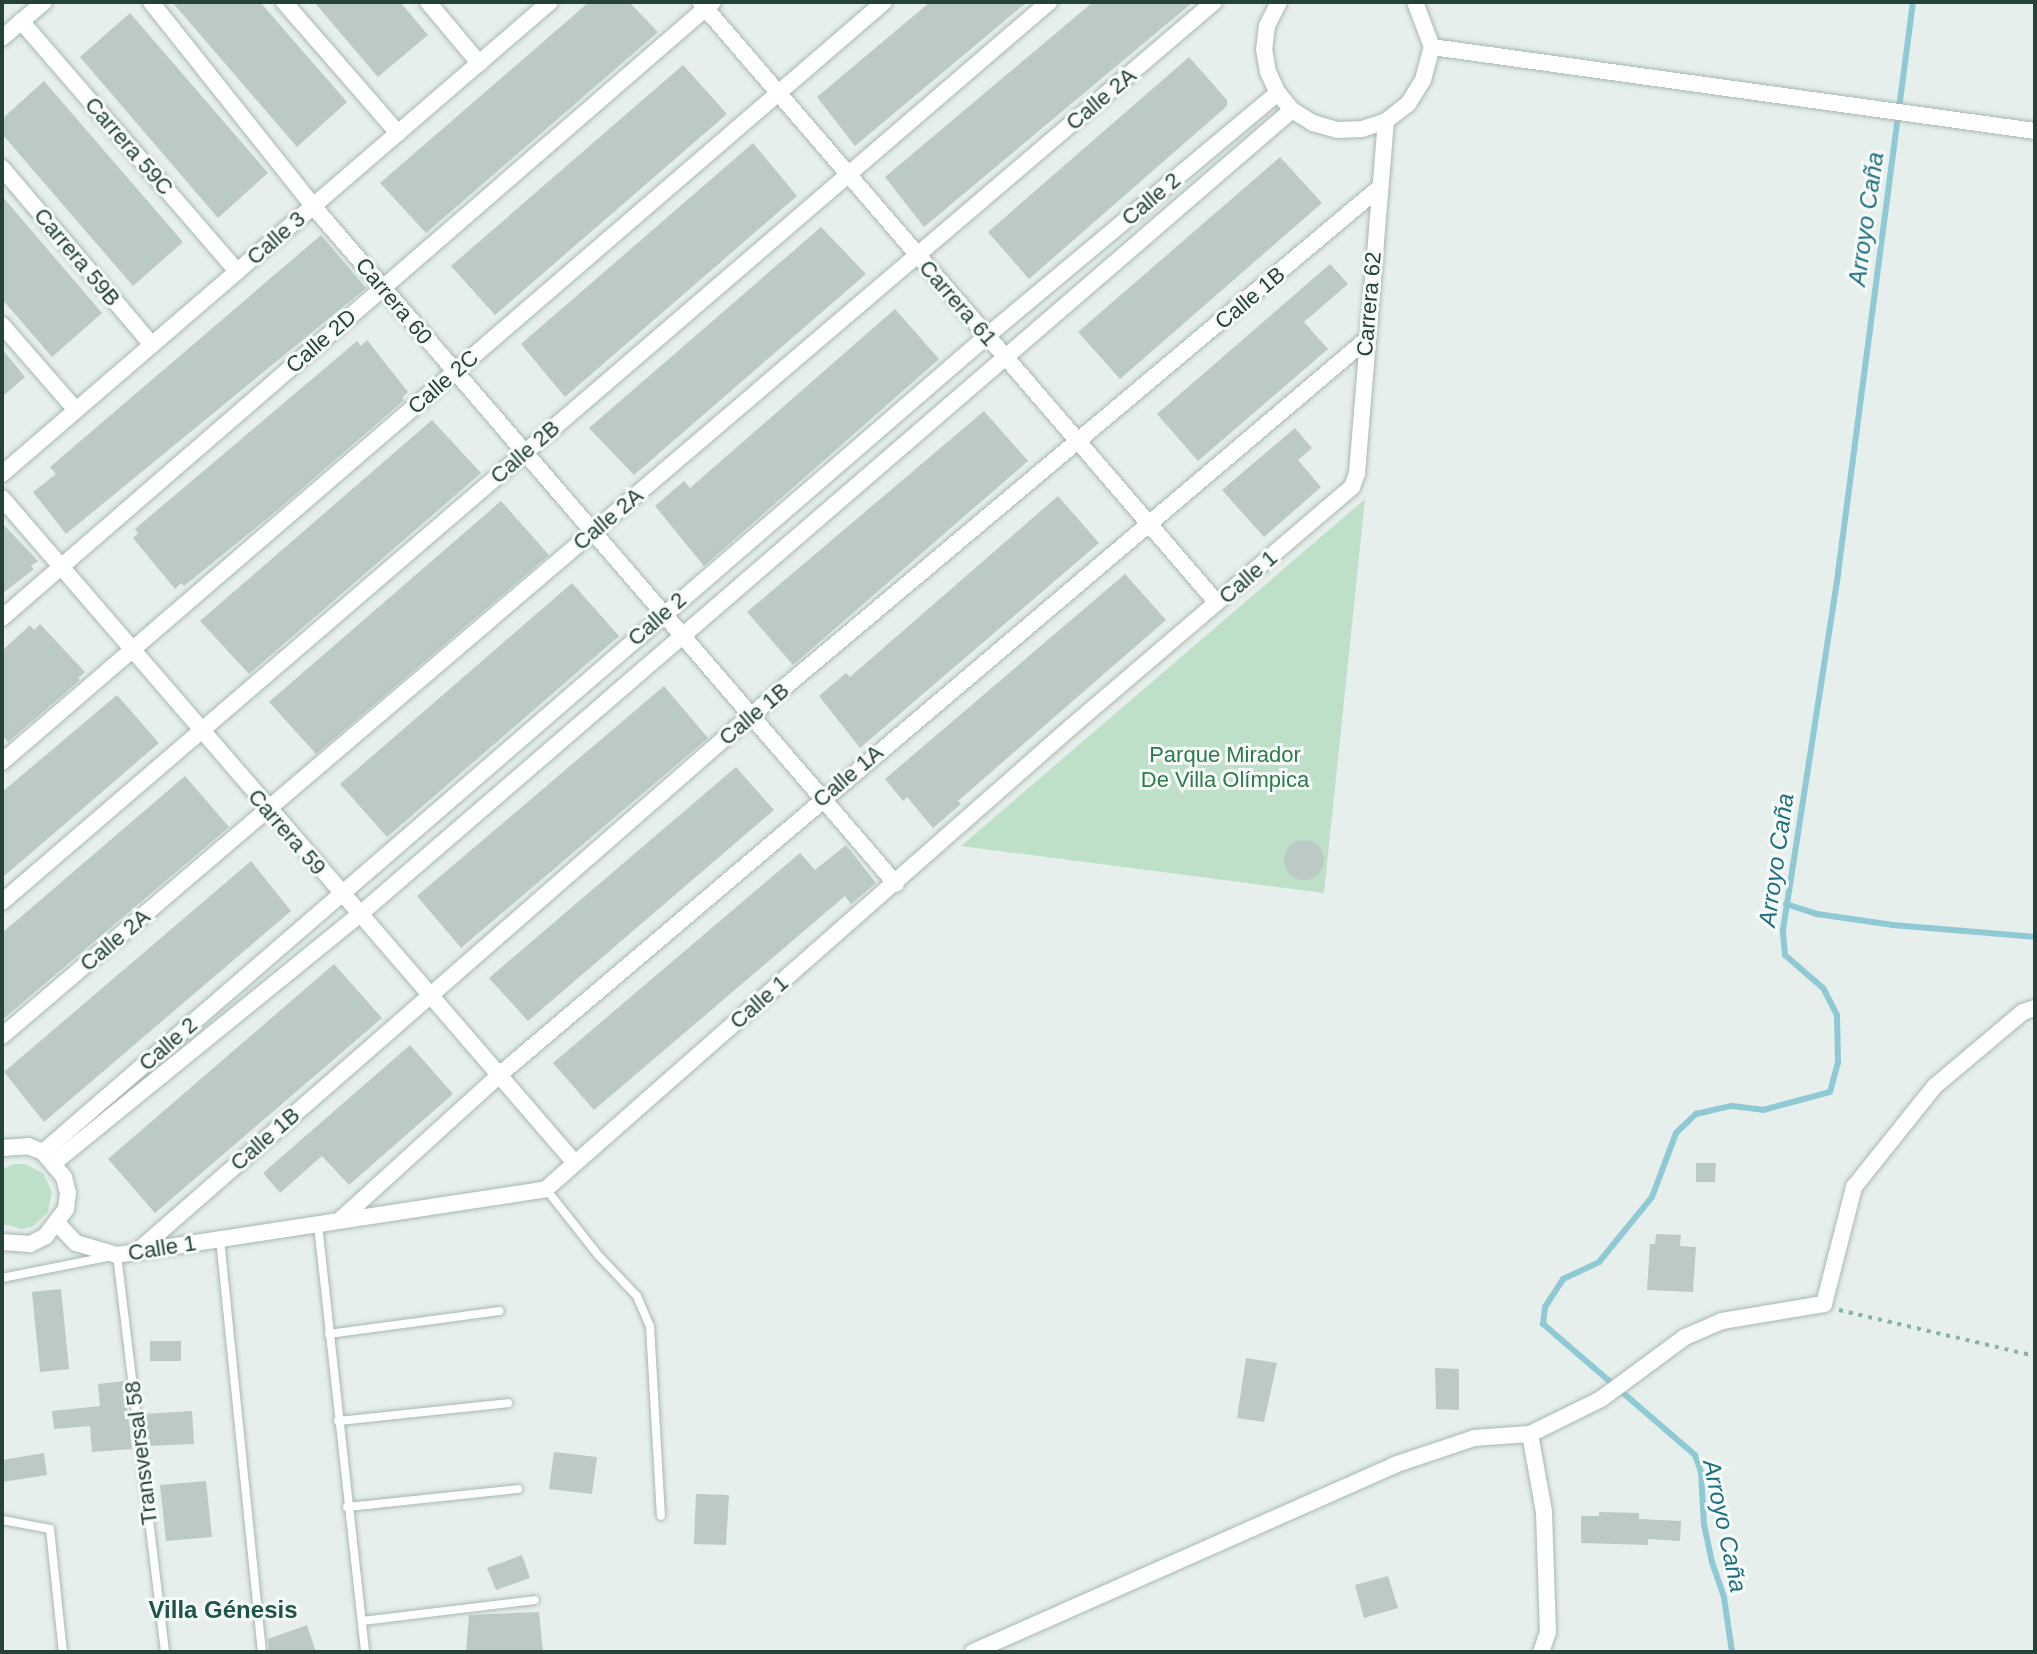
<!DOCTYPE html>
<html>
<head>
<meta charset="utf-8">
<style>
	body { margin:0 }
	#map { position:relative; width:2037px; height:1654px; overflow:hidden; background:#e6efeb; font-family:Helvetica,sans-serif }
	div>[style] { position:absolute }
	[style*='--x'] { left:calc(var(--x)*1px); top:calc(var(--y)*1px); width:calc(var(--w)*1px); rotate:calc(var(--a)*1deg) }
	.green>* { inset:0; background:#bfe0c8 }
	.stream>* { height:6px; margin:-3px; padding:0 3px; transform-origin:3px; border-radius:3px; background:#8ec9d4 }
	.building>* { inset:0; background:#bbcac4 }
	.round { border-radius:50% }
	.path>* { height:4px; margin-top:-2px; transform-origin:0; background:repeating-linear-gradient(90deg,#86b3a5 0 4px,transparent 0 10px) }
	.roads { filter:drop-shadow(0 0 2px #a8b8b2) drop-shadow(0 0 2px #a8b8b2) }
	.service>* { height:8px; margin:-4px; padding:0 4px; transform-origin:4px; border-radius:4px; background:#fff }
	.minor>* { height:16px; margin:-8px; padding:0 8px; transform-origin:8px; border-radius:8px; background:#fff }
	span { translate:-50% -50%; white-space:nowrap; text-align:center; line-height:1.15; -webkit-text-stroke:6px #f7fbf9; paint-order:stroke }
	.street-label { font-size:22px; color:#24423a }
	.park-label { font-size:22px; color:#2d7a4b }
	.water-label { font-size:24px; color:#1c6f80; font-style:italic }
	.neighbourhood-label { font-size:24px; color:#1f5548; font-weight:700 }
	.frame { position:absolute; inset:0; border:4px solid #24423a; pointer-events:none }
</style>
</head>
<body>
<div id="map">
	<div class="green">
		<i style="clip-path:polygon(1365px 499px,1324px 893px,961px 846px)"></i>
		<i style="clip-path:polygon(14px 1164px,25px 1164px,43px 1173px,52px 1192px,48px 1212px,33px 1226px,22px 1229px,2px 1224px,2px 1169px)"></i>
	</div>
	<div class="stream">
		<i style="--x:1786;--y:904;--w:33;--a:18"></i>
		<i style="--x:1817;--y:914;--w:77;--a:8.2"></i>
		<i style="--x:1893;--y:925;--w:143;--a:4.8"></i>
		<i style="--x:1732;--y:1652;--w:56;--a:-98.3"></i>
		<i style="--x:1724;--y:1597;--w:37;--a:-109"></i>
		<i style="--x:1712;--y:1562;--w:38;--a:-102"></i>
		<i style="--x:1704;--y:1525;--w:53;--a:-93.2"></i>
		<i style="--x:1701;--y:1472;--w:18;--a:-109"></i>
		<i style="--x:1695;--y:1455;--w:201;--a:-139.2"></i>
		<i style="--x:1543;--y:1324;--w:17;--a:-83"></i>
		<i style="--x:1545;--y:1307;--w:33;--a:-57"></i>
		<i style="--x:1563;--y:1279;--w:40;--a:-25"></i>
		<i style="--x:1599;--y:1262;--w:84;--a:-50.8"></i>
		<i style="--x:1652;--y:1197;--w:68;--a:-69.4"></i>
		<i style="--x:1676;--y:1133;--w:28;--a:-44"></i>
		<i style="--x:1696;--y:1114;--w:37;--a:-13"></i>
		<i style="--x:1732;--y:1106;--w:31;--a:7"></i>
		<i style="--x:1763;--y:1110;--w:69;--a:-15"></i>
		<i style="--x:1830;--y:1092;--w:30;--a:-75"></i>
		<i style="--x:1838;--y:1063;--w:48;--a:-91.2"></i>
		<i style="--x:1837;--y:1015;--w:30;--a:-117"></i>
		<i style="--x:1823;--y:988;--w:50;--a:-139"></i>
		<i style="--x:1785;--y:955;--w:25;--a:-95"></i>
		<i style="--x:1783;--y:930;--w:361;--a:-81.2"></i>
		<i style="--x:1838;--y:573;--w:576;--a:-82.52"></i>
	</div>
	<div class="building">
		<i style="clip-path:polygon(172px 2px,260px 2px,347px 102px,297px 147px)"></i>
		<i style="clip-path:polygon(314px 2px,400px 2px,428px 35px,378px 77px)"></i>
		<i style="clip-path:polygon(589px 2px,629px 2px,658px 32px,426px 233px,380px 183px)"></i>
		<i style="clip-path:polygon(930px 2px,1027px 2px,855px 146px,817px 97px)"></i>
		<i style="clip-path:polygon(1093px 2px,1193px 2px,924px 227px,885px 177px)"></i>
		<i style="clip-path:polygon(130px 13px,268px 173px,218px 218px,80px 57px)"></i>
		<i style="clip-path:polygon(1189px 57px,1227px 100px,1227px 106px,1029px 279px,988px 232px)"></i>
		<i style="clip-path:polygon(683px 65px,727px 114px,495px 315px,451px 266px)"></i>
		<i style="clip-path:polygon(44px 81px,183px 242px,133px 286px,2px 134px,2px 119px)"></i>
		<i style="clip-path:polygon(753px 143px,797px 196px,565px 397px,521px 344px)"></i>
		<i style="clip-path:polygon(1280px 157px,1322px 203px,1120px 379px,1078px 332px)"></i>
		<i style="clip-path:polygon(2px 196px,102px 313px,52px 357px,2px 299px)"></i>
		<i style="clip-path:polygon(821px 227px,866px 274px,634px 475px,589px 428px)"></i>
		<i style="clip-path:polygon(321px 235px,366px 288px,66px 534px,33px 492px,56px 474px,50px 467px)"></i>
		<i style="clip-path:polygon(1330px 264px,1348px 284px,1304px 322px,1328px 349px,1198px 461px,1157px 414px)"></i>
		<i style="clip-path:polygon(895px 309px,939px 359px,704px 566px,655px 506px,684px 481px,690px 488px)"></i>
		<i style="clip-path:polygon(367px 340px,408px 392px,402px 398px,404px 400px,275px 512px,184px 586px,181px 583px,175px 589px,133px 538px,138px 533px,135px 529px,357px 341px,361px 346px)"></i>
		<i style="clip-path:polygon(2px 349px,25px 377px,2px 397px)"></i>
		<i style="clip-path:polygon(984px 411px,1028px 461px,793px 665px,747px 612px)"></i>
		<i style="clip-path:polygon(432px 420px,481px 473px,249px 674px,200px 621px)"></i>
		<i style="clip-path:polygon(1295px 428px,1312px 448px,1298px 460px,1321px 487px,1264px 537px,1222px 490px)"></i>
		<i style="clip-path:polygon(1058px 496px,1099px 543px,860px 748px,819px 696px,846px 673px,850px 677px)"></i>
		<i style="clip-path:polygon(501px 501px,549px 555px,316px 754px,269px 702px)"></i>
		<i style="clip-path:polygon(2px 523px,38px 561px,31px 566px,34px 569px,2px 594px)"></i>
		<i style="clip-path:polygon(1125px 574px,1166px 620px,958px 801px,961px 804px,933px 828px,907px 797px,903px 801px,885px 779px)"></i>
		<i style="clip-path:polygon(572px 583px,619px 636px,387px 837px,340px 784px)"></i>
		<i style="clip-path:polygon(40px 624px,85px 672px,78px 678px,80px 680px,8px 742px,2px 735px,2px 651px,30px 625px,34px 630px)"></i>
		<i style="clip-path:polygon(664px 686px,708px 738px,461px 948px,417px 896px)"></i>
		<i style="clip-path:polygon(117px 695px,159px 743px,2px 878px,2px 792px)"></i>
		<i style="clip-path:polygon(736px 767px,774px 810px,528px 1021px,489px 978px)"></i>
		<i style="clip-path:polygon(185px 776px,229px 827px,2px 1020px,2px 933px)"></i>
		<i class="round" style="left:1284px;top:840px;width:40px;height:40px"></i>
		<i style="clip-path:polygon(846px 845px,876px 883px,851px 904px,845px 896px,594px 1110px,553px 1063px,800px 853px,815px 870px)"></i>
		<i style="clip-path:polygon(251px 861px,291px 911px,44px 1122px,4px 1072px)"></i>
		<i style="clip-path:polygon(334px 964px,382px 1018px,155px 1213px,108px 1159px)"></i>
		<i style="clip-path:polygon(410px 1045px,453px 1094px,349px 1185px,322px 1156px,280px 1193px,263px 1173px)"></i>
		<i style="clip-path:polygon(1696px 1163px,1716px 1163px,1715px 1182px,1696px 1182px)"></i>
		<i style="clip-path:polygon(1656px 1234px,1681px 1235px,1680px 1246px,1696px 1247px,1693px 1292px,1647px 1290px,1650px 1244px,1655px 1244px)"></i>
		<i style="clip-path:polygon(61px 1289px,69px 1369px,40px 1372px,32px 1292px)"></i>
		<i style="clip-path:polygon(150px 1341px,181px 1341px,181px 1361px,150px 1361px)"></i>
		<i style="clip-path:polygon(1246px 1358px,1277px 1363px,1264px 1422px,1237px 1418px)"></i>
		<i style="clip-path:polygon(1435px 1368px,1459px 1369px,1459px 1410px,1436px 1409px)"></i>
		<i style="clip-path:polygon(124px 1381px,132px 1449px,92px 1452px,90px 1426px,54px 1429px,52px 1411px,100px 1406px,98px 1384px)"></i>
		<i style="clip-path:polygon(192px 1411px,194px 1444px,147px 1446px,143px 1414px)"></i>
		<i style="clip-path:polygon(554px 1452px,597px 1457px,592px 1494px,549px 1489px)"></i>
		<i style="clip-path:polygon(44px 1453px,47px 1475px,2px 1482px,2px 1460px)"></i>
		<i style="clip-path:polygon(206px 1481px,212px 1537px,166px 1541px,160px 1485px)"></i>
		<i style="clip-path:polygon(696px 1494px,729px 1495px,726px 1545px,694px 1544px)"></i>
		<i style="clip-path:polygon(1599px 1512px,1639px 1513px,1639px 1519px,1681px 1521px,1680px 1541px,1648px 1539px,1648px 1545px,1581px 1543px,1581px 1516px,1599px 1516px)"></i>
		<i style="clip-path:polygon(522px 1555px,530px 1578px,496px 1590px,487px 1568px)"></i>
		<i style="clip-path:polygon(1388px 1576px,1398px 1608px,1364px 1618px,1355px 1585px)"></i>
		<i style="clip-path:polygon(539px 1612px,543px 1652px,466px 1652px,469px 1615px)"></i>
		<i style="clip-path:polygon(307px 1625px,316px 1652px,269px 1652px,268px 1639px)"></i>
	</div>
	<div class="path">
		<i style="--x:1839;--y:1310;--w:201;--a:13.2"></i>
	</div>
	<div class="roads">
		<div class="service">
			<i style="--x:546;--y:1189;--w:85;--a:51.7"></i>
			<i style="--x:599;--y:1256;--w:55;--a:46.5"></i>
			<i style="--x:637;--y:1296;--w:33;--a:67"></i>
			<i style="--x:650;--y:1326;--w:190;--a:86.7"></i>
			<i style="--x:318;--y:1225;--w:430;--a:83.7"></i>
			<i style="--x:220;--y:1239;--w:415;--a:84.2"></i>
			<i style="--x:2;--y:1278;--w:117;--a:-11.3"></i>
			<i style="--x:117;--y:1255;--w:400;--a:83.1"></i>
			<i style="--x:329;--y:1334;--w:172;--a:-7.7"></i>
			<i style="--x:338;--y:1421;--w:171;--a:-6"></i>
			<i style="--x:347;--y:1507;--w:172;--a:-6"></i>
			<i style="--x:2;--y:1520;--w:49;--a:10.6"></i>
			<i style="--x:50;--y:1529;--w:124;--a:84"></i>
			<i style="--x:362;--y:1621;--w:174;--a:-6.9"></i>
		</div>
		<div class="minor">
			<i style="--x:151;--y:2;--w:260;--a:51.5"></i>
			<i style="--x:313;--y:206;--w:894;--a:49.31"></i>
			<i style="--x:284;--y:2;--w:174;--a:49"></i>
			<i style="--x:428;--y:2;--w:80;--a:50.1"></i>
			<i style="--x:1279;--y:2;--w:27;--a:117"></i>
			<i style="--x:1267;--y:26;--w:23;--a:97"></i>
			<i style="--x:1264;--y:49;--w:23;--a:80"></i>
			<i style="--x:1268;--y:72;--w:23;--a:65"></i>
			<i style="--x:1278;--y:93;--w:22;--a:51"></i>
			<i style="--x:1292;--y:110;--w:25;--a:32"></i>
			<i style="--x:1313;--y:123;--w:25;--a:16"></i>
			<i style="--x:1337;--y:130;--w:25;--a:-2"></i>
			<i style="--x:1362;--y:129;--w:25;--a:-18"></i>
			<i style="--x:1386;--y:121;--w:28;--a:-38"></i>
			<i style="--x:1408;--y:104;--w:28;--a:-58"></i>
			<i style="--x:1423;--y:80;--w:34;--a:-75"></i>
			<i style="--x:1432;--y:47;--w:48;--a:-110.7"></i>
			<i style="--x:701;--y:3;--w:791;--a:49.3"></i>
			<i style="--x:21;--y:21;--w:330;--a:49.2"></i>
			<i style="--x:2;--y:38;--w:55;--a:-40.6"></i>
			<i style="--x:1432;--y:47;--w:609;--a:7.93"></i>
			<i style="--x:2;--y:168;--w:232;--a:49.7"></i>
			<i style="--x:2;--y:325;--w:113;--a:49"></i>
			<i style="--x:2;--y:474;--w:723;--a:-40.74"></i>
			<i style="--x:2;--y:498;--w:878;--a:49.25"></i>
			<i style="--x:2;--y:618;--w:941;--a:-40.91"></i>
			<i style="--x:2;--y:762;--w:1164;--a:-40.75"></i>
			<i style="--x:2;--y:902;--w:1381;--a:-40.68"></i>
			<i style="--x:2;--y:1036;--w:1593;--a:-40.47"></i>
			<i style="--x:2;--y:1148;--w:26;--a:-4"></i>
			<i style="--x:28;--y:1146;--w:16;--a:22"></i>
			<i style="--x:43;--y:1152;--w:33;--a:50"></i>
			<i style="--x:64;--y:1177;--w:16;--a:76"></i>
			<i style="--x:68;--y:1193;--w:16;--a:97"></i>
			<i style="--x:66;--y:1209;--w:34;--a:127"></i>
			<i style="--x:46;--y:1236;--w:18;--a:153"></i>
			<i style="--x:30;--y:1244;--w:28;--a:-176"></i>
			<i style="--x:43;--y:1152;--w:1248;--a:-40.84"></i>
			<i style="--x:987;--y:336;--w:379;--a:-39.9"></i>
			<i style="--x:55;--y:1162;--w:392;--a:-39.1"></i>
			<i style="--x:359;--y:915;--w:1232;--a:-40.79"></i>
			<i style="--x:340;--y:1220;--w:214;--a:-42.3"></i>
			<i style="--x:498;--y:1076;--w:1138;--a:-40.3"></i>
			<i style="--x:58;--y:1224;--w:26;--a:47"></i>
			<i style="--x:76;--y:1243;--w:43;--a:16.3"></i>
			<i style="--x:117;--y:1255;--w:434;--a:-8.7"></i>
			<i style="--x:546;--y:1189;--w:699;--a:-41.35"></i>
			<i style="--x:1071;--y:727;--w:370;--a:-40.5"></i>
			<i style="--x:1352;--y:487;--w:15;--a:-70"></i>
			<i style="--x:1357;--y:473;--w:353;--a:-85.3"></i>
			<i style="--x:139;--y:1250;--w:810;--a:-41.15"></i>
			<i style="--x:749;--y:717;--w:823;--a:-40.02"></i>
			<i style="--x:1530;--y:1434;--w:79;--a:79.8"></i>
			<i style="--x:1544;--y:1512;--w:120;--a:88.1"></i>
			<i style="--x:1548;--y:1632;--w:21;--a:109"></i>
			<i style="--x:973;--y:1652;--w:461;--a:-23.9"></i>
			<i style="--x:1394;--y:1465;--w:84;--a:-18.6"></i>
			<i style="--x:1474;--y:1438;--w:56;--a:-4.1"></i>
			<i style="--x:1530;--y:1434;--w:79;--a:-26.2"></i>
			<i style="--x:1601;--y:1399;--w:104;--a:-36.4"></i>
			<i style="--x:1685;--y:1337;--w:40;--a:-23.4"></i>
			<i style="--x:1722;--y:1321;--w:103;--a:-9.5"></i>
			<i style="--x:1824;--y:1304;--w:121;--a:-75.6"></i>
			<i style="--x:1854;--y:1187;--w:129;--a:-51.3"></i>
			<i style="--x:1935;--y:1086;--w:115;--a:-40.1"></i>
			<i style="--x:2023;--y:1012;--w:13;--a:-18"></i>
		</div>
	</div>
	<div class="street-label">
		<span style="left:1101px;top:99px;rotate:-40deg">Calle 2A</span>
		<span style="left:129px;top:146px;rotate:49deg">Carrera 59C</span>
		<span style="left:1151px;top:199px;rotate:-40deg">Calle 2</span>
		<span style="left:276px;top:238px;rotate:-41deg">Calle 3</span>
		<span style="left:77px;top:257px;rotate:50deg">Carrera 59B</span>
		<span style="left:1250px;top:298px;rotate:-40deg">Calle 1B</span>
		<span style="left:394px;top:301px;rotate:50deg">Carrera 60</span>
		<span style="left:958px;top:303px;rotate:49deg">Carrera 61</span>
		<span style="left:1369px;top:304px;rotate:-85deg">Carrera 62</span>
		<span style="left:321px;top:341px;rotate:-41deg">Calle 2D</span>
		<span style="left:443px;top:382px;rotate:-41deg">Calle 2C</span>
		<span style="left:525px;top:452px;rotate:-41deg">Calle 2B</span>
		<span style="left:608px;top:519px;rotate:-40deg">Calle 2A</span>
		<span style="left:1248px;top:577px;rotate:-41deg">Calle 1</span>
		<span style="left:657px;top:619px;rotate:-41deg">Calle 2</span>
		<span style="left:754px;top:714px;rotate:-40deg">Calle 1B</span>
		<span style="left:848px;top:776px;rotate:-40deg">Calle 1A</span>
		<span style="left:287px;top:832px;rotate:49deg">Carrera 59</span>
		<span style="left:115px;top:940px;rotate:-40deg">Calle 2A</span>
		<span style="left:759px;top:1002px;rotate:-41deg">Calle 1</span>
		<span style="left:168px;top:1044px;rotate:-41deg">Calle 2</span>
		<span style="left:265px;top:1139px;rotate:-41deg">Calle 1B</span>
		<span style="left:162px;top:1248px;rotate:-9deg">Calle 1</span>
		<span style="left:141px;top:1453px;rotate:-97deg">Transversal 58</span>
	</div>
	<div class="park-label">
		<span style="left:1225px;top:767px">Parque Mirador<br>De Villa Olímpica</span>
	</div>
	<div class="water-label">
		<span style="left:1866px;top:219px;rotate:-82deg">Arroyo Caña</span>
		<span style="left:1776px;top:860px;rotate:-82deg">Arroyo Caña</span>
		<span style="left:1725px;top:1526px;rotate:78deg">Arroyo Caña</span>
	</div>
	<div class="neighbourhood-label">
		<span style="left:223px;top:1610px">Villa Génesis</span>
	</div>
	<div class="frame"></div>
</div>
</body>
</html>
